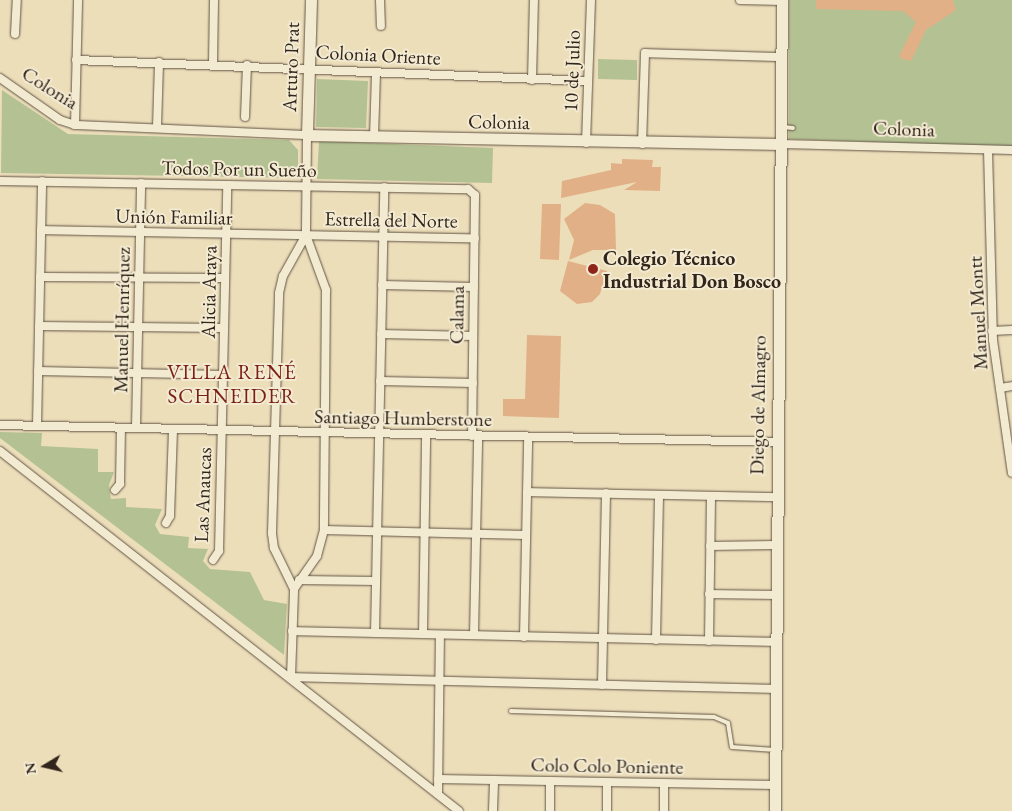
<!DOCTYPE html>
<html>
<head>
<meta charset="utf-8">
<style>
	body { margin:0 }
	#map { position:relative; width:1012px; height:811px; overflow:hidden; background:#eddeba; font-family:"EB Garamond",serif }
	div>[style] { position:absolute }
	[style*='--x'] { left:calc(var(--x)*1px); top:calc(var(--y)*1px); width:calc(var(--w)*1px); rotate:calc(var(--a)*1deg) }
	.green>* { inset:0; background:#b4c293 }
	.building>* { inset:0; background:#e2b087 }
	.roads { filter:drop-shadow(0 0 1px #615444) drop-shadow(0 0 1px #615444) }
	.lane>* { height:4px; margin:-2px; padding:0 2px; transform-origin:2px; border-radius:2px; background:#f3ead2 }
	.street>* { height:8px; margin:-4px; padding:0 4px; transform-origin:4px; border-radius:4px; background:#f3ead2 }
	.secondary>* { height:11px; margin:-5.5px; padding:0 5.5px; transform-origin:5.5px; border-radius:5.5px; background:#f3ead2 }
	.dots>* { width:14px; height:14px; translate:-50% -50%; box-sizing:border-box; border:2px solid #f3ead2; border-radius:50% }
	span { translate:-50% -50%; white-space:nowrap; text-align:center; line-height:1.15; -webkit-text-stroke:4px #f3ead2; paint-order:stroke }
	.street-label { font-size:20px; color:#32261c }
	.poi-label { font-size:20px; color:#32261c; font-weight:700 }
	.left { translate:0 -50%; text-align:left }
	.neighbourhood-label { font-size:21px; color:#7a1f14; letter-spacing:1px }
	.north { position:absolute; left:20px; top:741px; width:50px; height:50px; -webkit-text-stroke:4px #f3ead2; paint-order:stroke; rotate:261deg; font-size:14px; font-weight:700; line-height:20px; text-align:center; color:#32261c }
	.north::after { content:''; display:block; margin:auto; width:18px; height:22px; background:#32261c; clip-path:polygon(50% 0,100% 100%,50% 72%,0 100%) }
</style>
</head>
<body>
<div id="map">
	<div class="green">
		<i style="clip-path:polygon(789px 0,1012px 0,1012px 147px,789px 139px)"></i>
		<i style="clip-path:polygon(598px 59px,637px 60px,637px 80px,598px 79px)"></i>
		<i style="clip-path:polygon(317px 79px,368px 81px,366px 128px,316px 127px)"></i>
		<i style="clip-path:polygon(2px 90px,68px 134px,289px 140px,298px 150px,298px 178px,1px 173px)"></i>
		<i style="clip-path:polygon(319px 141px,493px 148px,492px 183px,317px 179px)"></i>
		<i style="clip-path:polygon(0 432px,42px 433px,41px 446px,98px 449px,98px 472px,114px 472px,109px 485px,111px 499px,126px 498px,126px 507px,162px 509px,155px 525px,160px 534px,189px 537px,188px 548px,208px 549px,203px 561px,210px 569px,250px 572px,264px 600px,287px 604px,284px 655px,0 438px)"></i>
	</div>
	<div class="building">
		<i style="clip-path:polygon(816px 0,953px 0,956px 10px,926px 30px,911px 61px,900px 58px,900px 54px,916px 22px,903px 11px,816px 9px)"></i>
		<i style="clip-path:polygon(622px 159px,653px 160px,652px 167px,661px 167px,660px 191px,624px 190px,637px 182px,561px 198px,562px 181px,611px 170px,611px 163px,622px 164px)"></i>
		<i style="clip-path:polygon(585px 203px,600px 205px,615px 214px,616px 250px,593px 250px,569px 260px,574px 240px,564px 219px)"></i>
		<i style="clip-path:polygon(542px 204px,561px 204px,559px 260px,540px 259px)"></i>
		<i style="clip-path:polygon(568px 261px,607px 271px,600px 294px,592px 302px,577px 304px,560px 291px)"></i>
		<i style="clip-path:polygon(527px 335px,561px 336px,559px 418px,503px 416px,503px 399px,525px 399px)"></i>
	</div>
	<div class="roads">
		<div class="lane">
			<i style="--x:783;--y:127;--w:10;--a:6"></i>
			<i style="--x:511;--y:711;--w:203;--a:1.7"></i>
			<i style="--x:714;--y:717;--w:15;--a:23"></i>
			<i style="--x:728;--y:723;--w:24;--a:81"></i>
			<i style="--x:732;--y:747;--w:43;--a:4"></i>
		</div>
		<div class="street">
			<i style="--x:380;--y:0;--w:26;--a:88"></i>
			<i style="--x:740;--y:0;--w:42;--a:1.4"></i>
			<i style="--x:15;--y:34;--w:34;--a:-87"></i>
			<i style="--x:76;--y:60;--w:512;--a:2.35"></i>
			<i style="--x:213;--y:64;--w:64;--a:-89.1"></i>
			<i style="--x:0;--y:78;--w:73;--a:35"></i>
			<i style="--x:60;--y:120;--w:16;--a:18"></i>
			<i style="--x:75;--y:125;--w:232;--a:2.5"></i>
			<i style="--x:307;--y:135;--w:100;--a:90.6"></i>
			<i style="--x:306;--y:235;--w:59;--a:70"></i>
			<i style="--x:326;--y:290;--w:240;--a:90.5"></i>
			<i style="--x:324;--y:530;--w:27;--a:105"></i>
			<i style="--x:317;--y:556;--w:40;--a:124.9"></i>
			<i style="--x:532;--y:80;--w:80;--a:-88.6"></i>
			<i style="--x:245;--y:117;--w:52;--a:-87.8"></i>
			<i style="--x:75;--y:125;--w:125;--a:-88.6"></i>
			<i style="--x:157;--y:127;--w:65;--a:-88.2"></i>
			<i style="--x:374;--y:137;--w:65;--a:-88.2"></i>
			<i style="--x:586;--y:143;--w:143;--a:-88"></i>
			<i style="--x:642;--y:144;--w:91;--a:-88.1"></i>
			<i style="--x:645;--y:53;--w:136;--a:1.7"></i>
			<i style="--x:780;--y:144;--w:232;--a:1.5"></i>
			<i style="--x:988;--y:150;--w:190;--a:88.5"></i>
			<i style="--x:993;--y:340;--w:134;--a:81.9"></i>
			<i style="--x:0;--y:181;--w:468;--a:1"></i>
			<i style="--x:468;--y:189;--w:9;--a:41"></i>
			<i style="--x:475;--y:195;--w:241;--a:90.7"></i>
			<i style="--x:41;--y:230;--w:434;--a:1.1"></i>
			<i style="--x:40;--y:277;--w:185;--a:0.3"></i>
			<i style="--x:382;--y:285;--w:92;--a:1.2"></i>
			<i style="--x:39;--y:326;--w:185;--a:0.6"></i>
			<i style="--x:992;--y:331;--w:20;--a:-3"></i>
			<i style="--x:381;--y:334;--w:92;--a:1.2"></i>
			<i style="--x:38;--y:371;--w:185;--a:1.2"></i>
			<i style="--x:380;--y:381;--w:93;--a:1.2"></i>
			<i style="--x:1000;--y:388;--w:12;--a:-9"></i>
			<i style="--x:0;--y:425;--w:776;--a:1.25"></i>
			<i style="--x:37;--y:426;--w:245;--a:-88.8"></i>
			<i style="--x:136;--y:428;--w:245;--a:-88.8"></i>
			<i style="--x:0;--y:451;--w:583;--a:38.11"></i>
			<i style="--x:115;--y:490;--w:8;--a:-50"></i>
			<i style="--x:120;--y:484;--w:56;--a:-89"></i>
			<i style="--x:527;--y:492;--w:249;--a:1.2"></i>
			<i style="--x:166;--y:523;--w:8;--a:-60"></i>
			<i style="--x:170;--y:516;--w:87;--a:-88"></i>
			<i style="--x:324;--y:530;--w:202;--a:1.4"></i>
			<i style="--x:710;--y:546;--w:65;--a:-0.9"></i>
			<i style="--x:213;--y:560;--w:11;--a:-56"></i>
			<i style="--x:219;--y:551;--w:366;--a:-88.7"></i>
			<i style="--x:299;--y:580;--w:77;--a:0.7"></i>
			<i style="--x:709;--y:594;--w:66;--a:0.9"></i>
			<i style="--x:292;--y:631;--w:483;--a:1.3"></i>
			<i style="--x:375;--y:633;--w:446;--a:-88.8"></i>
			<i style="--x:423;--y:634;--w:199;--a:-89.1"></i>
			<i style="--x:474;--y:635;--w:198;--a:-88.8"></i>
			<i style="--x:524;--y:637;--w:199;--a:-88.8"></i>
			<i style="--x:656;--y:640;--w:145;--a:-88.8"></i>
			<i style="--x:709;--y:641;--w:145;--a:-89.2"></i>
			<i style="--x:291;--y:677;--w:483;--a:1.4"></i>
			<i style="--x:291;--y:677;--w:88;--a:-88"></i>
			<i style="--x:294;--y:589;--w:46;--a:-116"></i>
			<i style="--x:274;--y:548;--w:15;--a:-98"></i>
			<i style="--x:272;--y:533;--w:240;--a:-88.3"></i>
			<i style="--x:279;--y:293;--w:17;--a:-77"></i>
			<i style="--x:283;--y:276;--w:47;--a:-60.7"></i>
			<i style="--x:602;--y:685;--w:192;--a:-88.8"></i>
			<i style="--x:438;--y:779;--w:337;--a:1"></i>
			<i style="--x:438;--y:794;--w:159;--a:-89.3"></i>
			<i style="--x:493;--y:811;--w:31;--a:-88"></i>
			<i style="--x:550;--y:811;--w:30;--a:-90"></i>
			<i style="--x:607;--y:811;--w:29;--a:-90"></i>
			<i style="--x:664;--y:811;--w:27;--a:-90"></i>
		</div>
		<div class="secondary">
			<i style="--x:311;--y:0;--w:135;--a:91.7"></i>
			<i style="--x:307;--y:135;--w:473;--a:1.1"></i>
			<i style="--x:775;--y:811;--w:811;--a:-89.51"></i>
		</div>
	</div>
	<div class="dots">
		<i style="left:593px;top:269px;background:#8f2418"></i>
	</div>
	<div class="street-label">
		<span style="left:378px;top:55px;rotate:3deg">Colonia Oriente</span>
		<span style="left:291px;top:67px;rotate:-88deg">Arturo Prat</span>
		<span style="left:572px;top:71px;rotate:-88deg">10 de Julio</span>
		<span style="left:50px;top:88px;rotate:32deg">Colonia</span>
		<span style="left:499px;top:122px;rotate:1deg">Colonia</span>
		<span style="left:904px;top:129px;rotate:2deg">Colonia</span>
		<span style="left:239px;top:169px;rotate:1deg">Todos Por un Sueño</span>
		<span style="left:174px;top:217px;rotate:1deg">Unión Familiar</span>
		<span style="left:391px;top:220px;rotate:1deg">Estrella del Norte</span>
		<span style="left:209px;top:292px;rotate:-89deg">Alicia Araya</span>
		<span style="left:978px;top:313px;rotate:-93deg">Manuel Montt</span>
		<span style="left:457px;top:315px;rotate:-89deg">Calama</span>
		<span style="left:122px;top:320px;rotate:-89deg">Manuel Henríquez</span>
		<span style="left:758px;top:405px;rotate:-89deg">Diego de Almagro</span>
		<span style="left:403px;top:418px;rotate:1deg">Santiago Humberstone</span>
		<span style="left:203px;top:495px;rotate:-88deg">Las Anaucas</span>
		<span style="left:607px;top:766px;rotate:1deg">Colo Colo Poniente</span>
	</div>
	<div class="poi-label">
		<span class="left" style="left:603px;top:270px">Colegio Técnico<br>Industrial Don Bosco</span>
	</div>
	<div class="neighbourhood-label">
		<span style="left:232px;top:384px">VILLA RENÉ<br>SCHNEIDER</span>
	</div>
	<div class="north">N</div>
</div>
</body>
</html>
